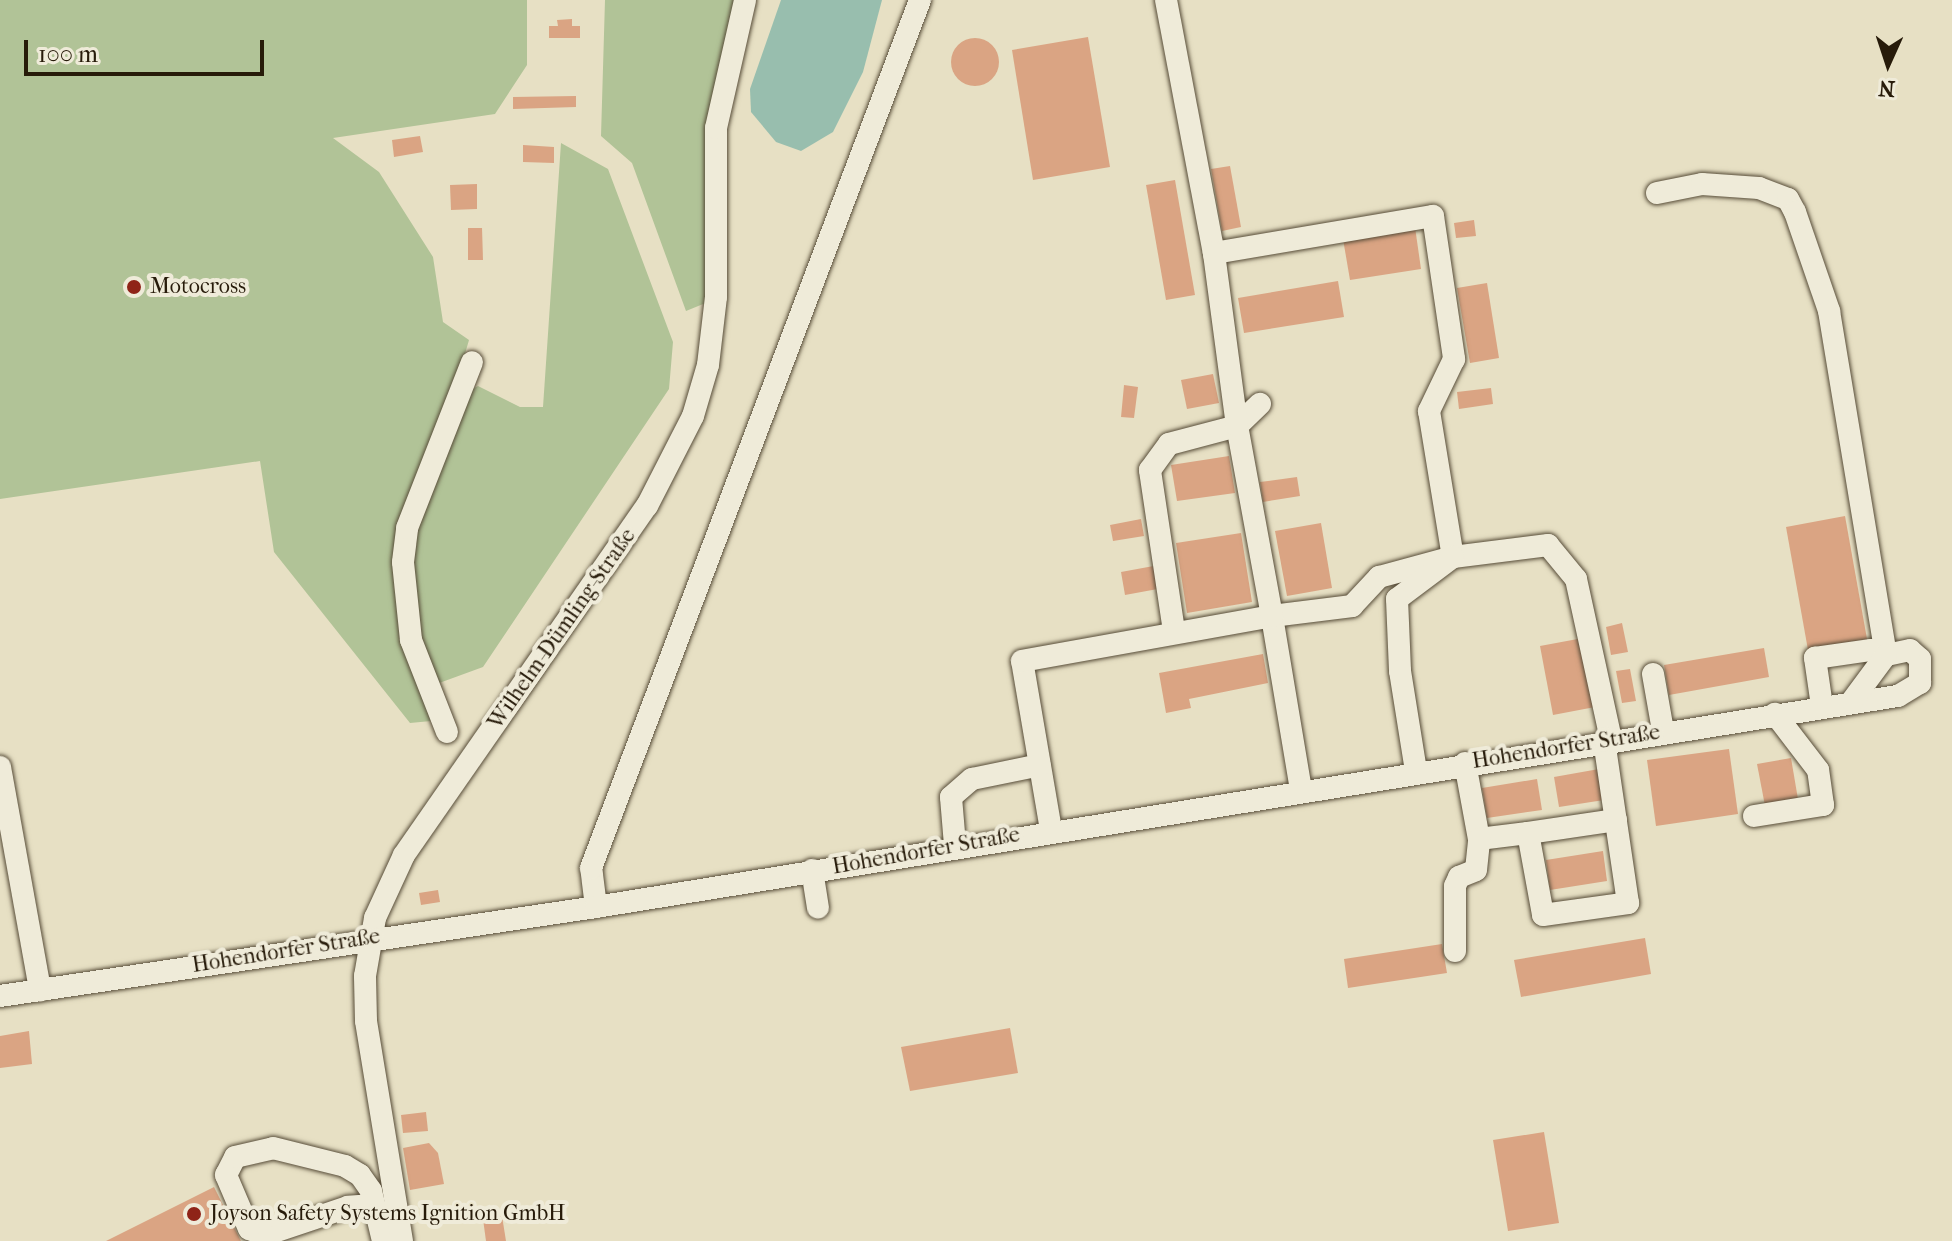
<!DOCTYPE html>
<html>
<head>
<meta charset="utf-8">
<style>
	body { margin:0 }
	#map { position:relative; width:1952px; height:1241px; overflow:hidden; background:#e7e0c4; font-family:"IM FELL French Canon",serif }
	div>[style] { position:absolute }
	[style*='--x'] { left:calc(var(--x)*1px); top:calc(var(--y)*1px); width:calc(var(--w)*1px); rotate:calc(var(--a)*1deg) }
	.green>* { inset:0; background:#b1c397 }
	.water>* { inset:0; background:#98beae }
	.building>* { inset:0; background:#daa483 }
	.round { border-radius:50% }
	.roads { filter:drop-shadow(0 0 2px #574c38) drop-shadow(0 0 2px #574c38) }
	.minor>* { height:22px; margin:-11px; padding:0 11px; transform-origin:11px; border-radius:11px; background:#efebd9 }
	.dots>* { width:22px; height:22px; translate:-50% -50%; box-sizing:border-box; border:4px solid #efebd9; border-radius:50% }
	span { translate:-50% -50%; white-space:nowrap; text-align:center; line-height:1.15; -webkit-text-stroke:8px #efebd9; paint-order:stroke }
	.poi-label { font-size:22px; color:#271b0a }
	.left { translate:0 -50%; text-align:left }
	.street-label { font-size:22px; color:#271b0a }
	.north { position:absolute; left:1848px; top:24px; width:80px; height:80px; -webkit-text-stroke:6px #efebd9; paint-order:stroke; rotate:183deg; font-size:22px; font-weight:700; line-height:32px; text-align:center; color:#271b0a }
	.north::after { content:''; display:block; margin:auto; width:28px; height:36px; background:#271b0a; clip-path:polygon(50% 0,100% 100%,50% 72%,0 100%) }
	.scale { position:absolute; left:24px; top:40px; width:240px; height:36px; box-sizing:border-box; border:4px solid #271b0a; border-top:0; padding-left:10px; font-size:24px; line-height:28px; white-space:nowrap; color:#271b0a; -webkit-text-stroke:6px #efebd9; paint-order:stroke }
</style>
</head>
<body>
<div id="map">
	<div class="green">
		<i style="clip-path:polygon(0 0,527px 0,527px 65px,495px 114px,333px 138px,379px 172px,433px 257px,443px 322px,469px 340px,441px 436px,400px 519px,394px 587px,431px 721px,410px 723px,274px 552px,260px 461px,0 499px)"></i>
		<i style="clip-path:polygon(605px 0,737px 0,713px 300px,686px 311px,632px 163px,601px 136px)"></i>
		<i style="clip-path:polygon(561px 143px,608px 169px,673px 342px,669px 389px,483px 667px,431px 686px,413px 638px,409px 531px,464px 394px,478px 386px,520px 407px,543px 407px)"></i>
	</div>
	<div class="water">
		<i style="clip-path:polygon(781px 0,882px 0,863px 72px,833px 132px,801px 151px,776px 142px,751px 112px,750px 89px)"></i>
	</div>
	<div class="building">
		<i style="clip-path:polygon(572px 19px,572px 26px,580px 26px,580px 38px,549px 38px,549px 26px,558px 26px,557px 20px)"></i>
		<i style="clip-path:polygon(1088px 37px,1110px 167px,1033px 180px,1012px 50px)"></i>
		<i class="round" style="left:951px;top:38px;width:48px;height:48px"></i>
		<i style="clip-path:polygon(576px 96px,576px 107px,513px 109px,513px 97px)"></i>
		<i style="clip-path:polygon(420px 136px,423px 152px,394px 157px,392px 140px)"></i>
		<i style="clip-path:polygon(523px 145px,554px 147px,554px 163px,523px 162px)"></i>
		<i style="clip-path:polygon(1230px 166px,1241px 227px,1222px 231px,1211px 169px)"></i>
		<i style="clip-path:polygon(1175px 180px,1195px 295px,1166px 300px,1146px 185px)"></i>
		<i style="clip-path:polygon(477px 184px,477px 209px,451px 210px,450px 185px)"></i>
		<i style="clip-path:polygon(1474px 220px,1476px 236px,1456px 238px,1454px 223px)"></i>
		<i style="clip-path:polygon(1415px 227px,1421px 269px,1350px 280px,1343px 239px)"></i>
		<i style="clip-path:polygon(468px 228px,482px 228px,483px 260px,468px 260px)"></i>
		<i style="clip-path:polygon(1338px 281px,1344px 317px,1244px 333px,1238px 298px)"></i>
		<i style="clip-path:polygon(1487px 283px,1499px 358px,1470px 363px,1457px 288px)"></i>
		<i style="clip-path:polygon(1213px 374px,1219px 403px,1187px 409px,1181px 380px)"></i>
		<i style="clip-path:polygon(1124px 385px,1138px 387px,1134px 418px,1121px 417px)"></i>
		<i style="clip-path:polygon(1491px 388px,1493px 404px,1459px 409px,1457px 392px)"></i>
		<i style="clip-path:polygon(1229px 456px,1235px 493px,1177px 501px,1171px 465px)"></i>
		<i style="clip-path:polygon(1297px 477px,1300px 496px,1263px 502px,1260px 482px)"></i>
		<i style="clip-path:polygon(1845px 516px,1867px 639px,1808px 650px,1786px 527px)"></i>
		<i style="clip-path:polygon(1141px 519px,1144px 536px,1113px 541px,1110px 525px)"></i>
		<i style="clip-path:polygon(1321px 523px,1332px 588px,1287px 596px,1275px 531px)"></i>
		<i style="clip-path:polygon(1241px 533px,1252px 602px,1187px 613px,1176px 543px)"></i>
		<i style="clip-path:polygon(1159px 565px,1163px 588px,1125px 595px,1121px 572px)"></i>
		<i style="clip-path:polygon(1622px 623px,1628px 652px,1611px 655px,1606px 627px)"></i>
		<i style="clip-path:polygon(1583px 638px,1595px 707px,1553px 715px,1540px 646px)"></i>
		<i style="clip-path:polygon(1764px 648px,1769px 677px,1669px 695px,1664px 665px)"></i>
		<i style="clip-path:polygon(1263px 654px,1268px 683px,1189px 699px,1191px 708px,1166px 713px,1159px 673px)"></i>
		<i style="clip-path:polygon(1630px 669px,1636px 701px,1622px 703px,1616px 671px)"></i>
		<i style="clip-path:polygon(1729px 749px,1738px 814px,1656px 826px,1647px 760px)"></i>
		<i style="clip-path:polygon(1791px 758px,1799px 805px,1766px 811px,1757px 764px)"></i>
		<i style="clip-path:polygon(1599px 769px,1604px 800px,1559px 807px,1554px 777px)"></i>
		<i style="clip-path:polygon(1537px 779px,1542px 810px,1487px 818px,1482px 788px)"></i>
		<i style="clip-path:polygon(1603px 851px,1607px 881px,1550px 890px,1546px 860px)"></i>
		<i style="clip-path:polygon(438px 890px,440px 902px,421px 905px,419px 893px)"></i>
		<i style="clip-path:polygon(1645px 938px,1651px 974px,1521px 997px,1514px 960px)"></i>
		<i style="clip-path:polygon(1442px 944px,1447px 973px,1348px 988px,1344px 959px)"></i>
		<i style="clip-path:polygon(1010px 1028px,1018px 1073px,910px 1091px,901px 1047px)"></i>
		<i style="clip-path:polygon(29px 1031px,32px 1064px,0 1068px,0 1036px)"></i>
		<i style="clip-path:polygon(426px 1112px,428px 1131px,403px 1133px,401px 1115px)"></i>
		<i style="clip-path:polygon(1544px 1132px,1559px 1223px,1508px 1231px,1493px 1140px)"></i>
		<i style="clip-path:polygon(429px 1143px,438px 1153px,444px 1184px,410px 1190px,403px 1148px)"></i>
		<i style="clip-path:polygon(214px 1187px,241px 1241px,106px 1241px)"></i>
		<i style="clip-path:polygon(502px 1216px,506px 1241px,486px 1241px,483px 1219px)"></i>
	</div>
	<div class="roads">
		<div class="minor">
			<i style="--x:1166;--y:0;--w:258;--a:79.3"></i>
			<i style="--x:1214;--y:253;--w:222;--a:-9.6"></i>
			<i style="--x:1433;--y:216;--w:145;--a:81.6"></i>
			<i style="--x:1454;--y:359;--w:58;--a:115.7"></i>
			<i style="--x:1429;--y:411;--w:148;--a:80.7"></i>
			<i style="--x:1453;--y:557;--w:96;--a:-7.2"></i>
			<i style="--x:1548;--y:545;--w:44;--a:50.5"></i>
			<i style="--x:1576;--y:579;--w:165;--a:77.7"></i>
			<i style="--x:1657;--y:193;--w:46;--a:-11.3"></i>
			<i style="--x:1702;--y:184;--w:57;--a:4"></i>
			<i style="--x:1759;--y:188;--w:31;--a:21"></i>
			<i style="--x:1788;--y:199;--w:15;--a:62"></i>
			<i style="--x:1795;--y:212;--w:105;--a:71"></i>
			<i style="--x:1829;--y:311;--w:349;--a:80.6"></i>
			<i style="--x:1174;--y:631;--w:163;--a:-98.5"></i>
			<i style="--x:1150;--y:470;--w:32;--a:-54"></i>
			<i style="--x:1169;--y:444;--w:70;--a:-14.8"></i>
			<i style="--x:1237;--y:426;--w:32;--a:-44"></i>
			<i style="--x:1653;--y:674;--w:58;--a:80"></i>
			<i style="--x:1822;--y:706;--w:49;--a:-98.3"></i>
			<i style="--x:1815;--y:658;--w:57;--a:-8.1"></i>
			<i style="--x:1871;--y:650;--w:15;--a:28"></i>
			<i style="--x:447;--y:732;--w:99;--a:-111.4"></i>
			<i style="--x:411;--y:640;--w:78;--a:-95.9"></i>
			<i style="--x:403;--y:562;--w:34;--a:-83"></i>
			<i style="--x:407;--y:528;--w:178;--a:-68.6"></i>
			<i style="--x:1465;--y:763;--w:77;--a:79.6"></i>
			<i style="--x:1479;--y:839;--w:49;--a:-7"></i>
			<i style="--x:1528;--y:833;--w:83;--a:79.6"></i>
			<i style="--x:1543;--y:915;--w:86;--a:-8"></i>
			<i style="--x:1628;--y:903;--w:164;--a:-98.4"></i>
			<i style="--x:0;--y:767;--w:227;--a:79.8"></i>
			<i style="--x:1301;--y:790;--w:176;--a:-99.5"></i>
			<i style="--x:1272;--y:616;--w:81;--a:-7.1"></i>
			<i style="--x:1352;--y:606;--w:40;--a:-47"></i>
			<i style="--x:1379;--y:577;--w:77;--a:-15.1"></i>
			<i style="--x:1453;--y:557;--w:70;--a:143.1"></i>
			<i style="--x:1397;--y:599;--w:72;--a:87.6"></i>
			<i style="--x:1400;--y:671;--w:101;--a:80.9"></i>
			<i style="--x:1754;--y:816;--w:70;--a:-9.1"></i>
			<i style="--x:1823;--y:805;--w:35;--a:-98"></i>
			<i style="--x:1818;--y:770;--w:71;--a:-127.5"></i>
			<i style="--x:1051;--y:830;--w:171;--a:-99.7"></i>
			<i style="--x:1022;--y:661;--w:254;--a:-10.2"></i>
			<i style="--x:1272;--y:616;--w:193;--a:-100.4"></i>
			<i style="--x:1237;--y:426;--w:175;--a:-97.6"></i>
			<i style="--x:1528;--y:833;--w:89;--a:-8.4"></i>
			<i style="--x:955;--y:845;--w:48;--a:-94.8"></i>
			<i style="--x:951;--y:797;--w:28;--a:-41"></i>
			<i style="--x:972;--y:779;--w:69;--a:-11.6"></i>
			<i style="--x:812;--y:870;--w:38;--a:81"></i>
			<i style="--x:596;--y:907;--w:39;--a:-97"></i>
			<i style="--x:591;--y:868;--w:928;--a:-69.24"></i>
			<i style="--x:1455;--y:951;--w:65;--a:-90"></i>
			<i style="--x:1455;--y:886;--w:10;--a:-66"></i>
			<i style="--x:1459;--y:877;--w:18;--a:-22"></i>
			<i style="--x:1476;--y:870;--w:31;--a:-84"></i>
			<i style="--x:0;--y:996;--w:603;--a:-8.49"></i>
			<i style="--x:596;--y:907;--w:1319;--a:-9.21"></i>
			<i style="--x:1898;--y:696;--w:26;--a:-31"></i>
			<i style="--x:1920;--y:683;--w:24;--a:-90"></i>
			<i style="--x:1920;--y:659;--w:13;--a:-138"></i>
			<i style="--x:1910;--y:650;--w:25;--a:168"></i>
			<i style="--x:1886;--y:655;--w:57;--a:126.5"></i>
			<i style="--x:374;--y:1205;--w:26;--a:176"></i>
			<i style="--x:348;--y:1207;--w:88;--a:161.4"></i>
			<i style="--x:265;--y:1235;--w:17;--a:-159"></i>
			<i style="--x:249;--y:1229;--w:59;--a:-113.1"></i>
			<i style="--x:226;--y:1175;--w:20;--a:-63"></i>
			<i style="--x:235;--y:1157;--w:39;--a:-13"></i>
			<i style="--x:273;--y:1148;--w:74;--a:14"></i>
			<i style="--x:345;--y:1166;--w:17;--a:31"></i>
			<i style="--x:360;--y:1175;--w:19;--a:55"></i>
			<i style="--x:371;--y:1191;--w:51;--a:76.5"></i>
			<i style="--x:402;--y:1241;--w:223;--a:-99.3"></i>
			<i style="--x:366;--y:1021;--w:45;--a:-91.3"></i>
			<i style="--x:365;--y:976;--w:59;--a:-80.2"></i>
			<i style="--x:375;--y:918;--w:69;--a:-65.3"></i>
			<i style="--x:404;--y:855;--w:425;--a:-55.2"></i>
			<i style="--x:647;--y:506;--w:101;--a:-62.9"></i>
			<i style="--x:693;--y:416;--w:53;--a:-73.6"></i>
			<i style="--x:708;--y:365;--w:68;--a:-83.3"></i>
			<i style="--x:716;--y:297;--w:169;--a:-90"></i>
			<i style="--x:716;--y:128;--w:131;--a:-77.2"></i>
		</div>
	</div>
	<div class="dots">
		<i style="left:134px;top:287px;background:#8f2418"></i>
		<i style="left:194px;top:1214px;background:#8f2418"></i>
	</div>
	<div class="poi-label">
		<span class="left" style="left:150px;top:287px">Motocross</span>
		<span class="left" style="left:210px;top:1214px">Joyson Safety Systems Ignition GmbH</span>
	</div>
	<div class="street-label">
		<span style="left:562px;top:629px;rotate:-55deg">Wilhelm-Dümling-Straße</span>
		<span style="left:1566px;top:747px;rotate:-9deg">Hohendorfer Straße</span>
		<span style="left:926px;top:851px;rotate:-10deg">Hohendorfer Straße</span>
		<span style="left:286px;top:951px;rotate:-9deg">Hohendorfer Straße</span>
	</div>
	<div class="north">N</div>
	<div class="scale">100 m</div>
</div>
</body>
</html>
